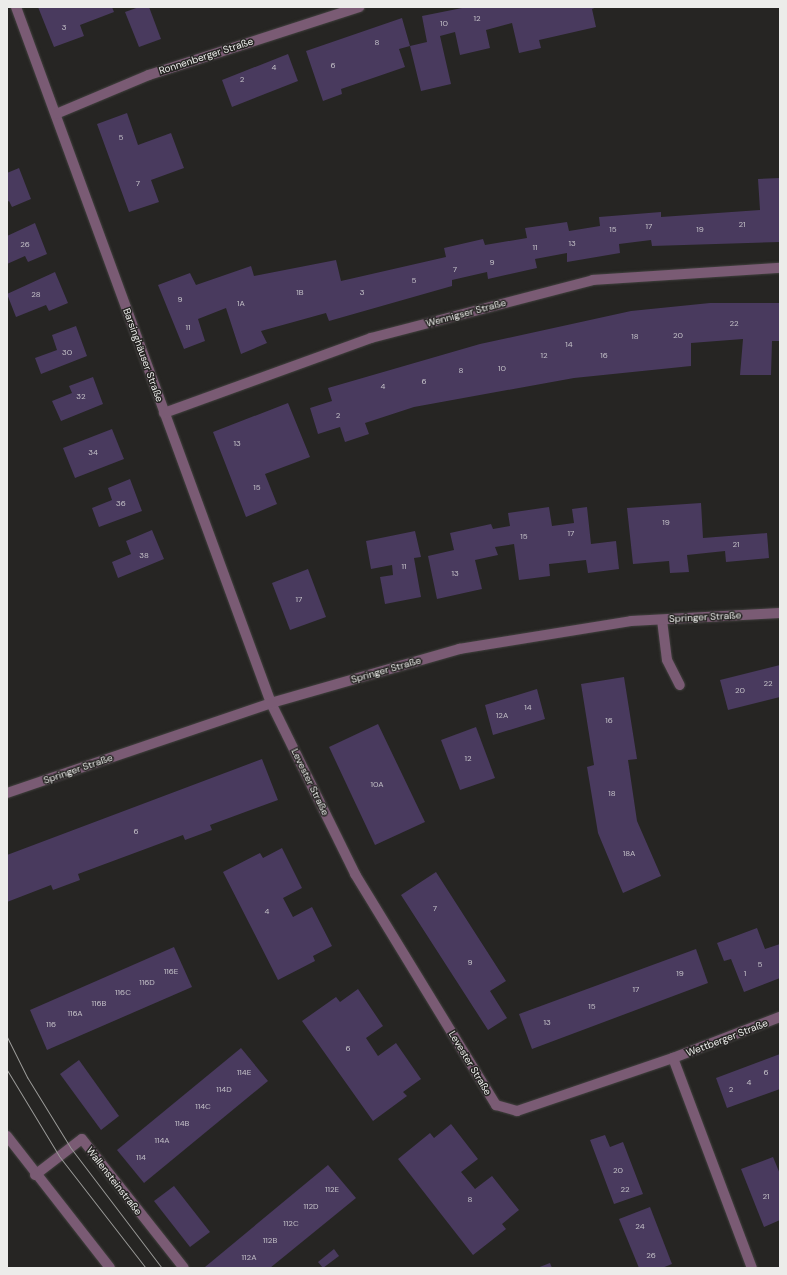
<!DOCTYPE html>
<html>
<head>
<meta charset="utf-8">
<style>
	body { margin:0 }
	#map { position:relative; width:787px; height:1275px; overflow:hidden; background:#262523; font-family:"DM Sans",sans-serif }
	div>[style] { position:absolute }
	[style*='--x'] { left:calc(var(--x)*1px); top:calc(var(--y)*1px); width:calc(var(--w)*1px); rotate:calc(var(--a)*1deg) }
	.building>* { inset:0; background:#493a5e }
	.roads { filter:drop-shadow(0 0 1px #42413f) drop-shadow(0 0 1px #42413f) }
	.minor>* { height:10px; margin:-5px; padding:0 5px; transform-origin:5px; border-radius:5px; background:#7a5b74 }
	.tram>* { height:1px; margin:-0.5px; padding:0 0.5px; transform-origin:0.5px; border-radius:0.5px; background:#9a9a98 }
	span { translate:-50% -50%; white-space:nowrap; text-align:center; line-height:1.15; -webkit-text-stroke:3px #262523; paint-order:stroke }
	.number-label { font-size:8px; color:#c3c0c7 }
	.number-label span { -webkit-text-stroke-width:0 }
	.street-label { font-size:10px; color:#ececea }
	.frame { position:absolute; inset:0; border:8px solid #ececea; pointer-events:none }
</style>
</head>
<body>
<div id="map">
	<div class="building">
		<i style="clip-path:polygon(38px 7px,112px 7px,114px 12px,80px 25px,84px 36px,54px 47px)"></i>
		<i style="clip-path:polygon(139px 7px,149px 7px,161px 39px,139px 47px,125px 12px)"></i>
		<i style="clip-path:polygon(467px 7px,597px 7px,592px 9px,596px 27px,539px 40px,541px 48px,519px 53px,512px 23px,486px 30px,490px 48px,460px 55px,455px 32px,440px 36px,451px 84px,421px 91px,410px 46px,427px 42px,422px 16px)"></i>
		<i style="clip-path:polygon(402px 18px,410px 46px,399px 49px,405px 67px,341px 89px,342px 94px,323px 101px,306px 51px)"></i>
		<i style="clip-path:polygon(288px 54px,298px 81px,232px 107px,222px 80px)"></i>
		<i style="clip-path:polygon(127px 113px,138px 145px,171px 133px,184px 168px,151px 180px,159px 202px,129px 212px,97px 124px)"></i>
		<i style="clip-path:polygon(19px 168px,31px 199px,12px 207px,9px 201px,7px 202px,7px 173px)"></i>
		<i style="clip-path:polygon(780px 178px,780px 242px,652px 246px,651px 240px,619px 244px,620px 253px,567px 262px,567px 253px,535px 259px,537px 268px,488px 279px,487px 272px,452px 280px,452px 286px,329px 321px,326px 313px,261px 331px,267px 343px,241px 354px,226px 308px,198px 319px,205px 341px,184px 349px,158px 285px,190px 273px,196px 285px,251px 266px,254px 276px,336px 260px,341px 281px,446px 257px,444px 248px,483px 239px,485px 245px,527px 238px,525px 228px,567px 222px,569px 231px,600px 226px,599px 217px,661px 212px,661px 217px,760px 210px,758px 179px)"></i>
		<i style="clip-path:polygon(35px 223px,47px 254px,28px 262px,25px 256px,7px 264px,7px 236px)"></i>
		<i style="clip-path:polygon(55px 272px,68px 303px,49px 311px,46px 305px,16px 317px,7px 294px)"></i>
		<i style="clip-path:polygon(710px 303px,780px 303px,780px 341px,772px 341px,771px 375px,740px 375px,743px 339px,691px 343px,691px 366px,574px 378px,414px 407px,365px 423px,369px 434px,345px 442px,340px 427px,318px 434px,310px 408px,332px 401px,328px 388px,480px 344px,631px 311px)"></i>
		<i style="clip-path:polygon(76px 326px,87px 356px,41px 374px,35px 358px,57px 350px,52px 335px)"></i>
		<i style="clip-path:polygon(93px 377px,103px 404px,61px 421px,52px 401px,72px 393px,69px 386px)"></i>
		<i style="clip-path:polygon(288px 403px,310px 457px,265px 474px,277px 504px,246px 517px,213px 432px)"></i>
		<i style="clip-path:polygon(112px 429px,124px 459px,75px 478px,63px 448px)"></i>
		<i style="clip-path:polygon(130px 479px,142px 511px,99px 527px,92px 508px,112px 500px,108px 488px)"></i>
		<i style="clip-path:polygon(701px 503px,703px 538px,767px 533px,769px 558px,726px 562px,725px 551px,687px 555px,689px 572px,670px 573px,669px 561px,633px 564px,627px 508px)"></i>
		<i style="clip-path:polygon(549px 507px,552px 526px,574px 523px,572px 509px,587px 507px,591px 544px,616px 541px,619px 569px,588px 573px,586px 560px,549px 564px,550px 576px,519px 580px,514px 544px,495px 547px,498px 555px,475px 560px,482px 589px,437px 599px,428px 556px,454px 550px,450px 533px,491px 524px,493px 529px,510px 526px,508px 513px)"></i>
		<i style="clip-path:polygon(152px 530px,164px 559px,118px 578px,112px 562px,131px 554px,126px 541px)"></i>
		<i style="clip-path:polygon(415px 531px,421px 557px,414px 558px,421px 597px,385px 604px,380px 577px,393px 575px,392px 565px,371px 569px,366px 541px)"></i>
		<i style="clip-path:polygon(308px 569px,326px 617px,290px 630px,272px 583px)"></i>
		<i style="clip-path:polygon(780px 665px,780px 697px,728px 710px,720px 680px)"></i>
		<i style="clip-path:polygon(624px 677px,637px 759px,628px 760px,637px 821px,661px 876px,623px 893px,598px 833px,587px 767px,594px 765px,581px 684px)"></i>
		<i style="clip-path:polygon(537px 689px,545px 719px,493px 735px,485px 705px)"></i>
		<i style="clip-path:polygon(378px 724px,425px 822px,375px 845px,329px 747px)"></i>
		<i style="clip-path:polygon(476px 727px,495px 778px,460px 790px,441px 740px)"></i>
		<i style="clip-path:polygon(262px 759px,278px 800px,210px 825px,212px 830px,185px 840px,183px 835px,78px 874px,80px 880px,53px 890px,51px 885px,7px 902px,7px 855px)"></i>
		<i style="clip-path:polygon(282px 848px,302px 888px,283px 898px,293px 917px,312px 907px,332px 946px,313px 956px,315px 961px,278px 980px,223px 872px,260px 853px,263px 858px)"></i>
		<i style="clip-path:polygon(436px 872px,506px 981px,490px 991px,507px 1018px,488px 1030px,401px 895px)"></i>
		<i style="clip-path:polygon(757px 928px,765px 949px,780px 944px,780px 978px,744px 992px,731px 959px,724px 961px,717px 943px)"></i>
		<i style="clip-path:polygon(174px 947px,192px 987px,47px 1050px,30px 1010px)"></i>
		<i style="clip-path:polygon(696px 949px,708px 983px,532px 1049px,519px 1014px)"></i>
		<i style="clip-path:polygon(358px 989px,383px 1026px,366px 1038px,378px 1056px,396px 1043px,421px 1079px,403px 1092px,407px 1096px,373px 1121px,302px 1021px,336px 997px,340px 1002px)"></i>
		<i style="clip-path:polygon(241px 1048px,268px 1081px,144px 1183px,117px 1150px)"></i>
		<i style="clip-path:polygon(780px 1054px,780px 1089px,727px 1108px,716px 1078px)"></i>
		<i style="clip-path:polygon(79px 1060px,119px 1116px,101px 1130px,60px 1074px)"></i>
		<i style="clip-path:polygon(451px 1124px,478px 1159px,461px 1172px,475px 1189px,492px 1176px,519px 1210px,502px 1224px,506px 1229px,473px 1255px,398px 1159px,430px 1133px,434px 1138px)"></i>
		<i style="clip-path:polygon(605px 1135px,610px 1147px,623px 1142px,643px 1194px,614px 1204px,590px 1140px)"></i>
		<i style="clip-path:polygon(773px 1157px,780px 1174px,780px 1220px,764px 1227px,741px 1169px)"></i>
		<i style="clip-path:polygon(328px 1165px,356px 1198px,270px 1268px,205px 1267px)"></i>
		<i style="clip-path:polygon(174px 1186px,210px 1232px,190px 1247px,154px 1201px)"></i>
		<i style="clip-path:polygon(650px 1207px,672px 1264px,662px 1268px,639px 1268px,619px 1219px)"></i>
		<i style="clip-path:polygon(334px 1249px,339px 1256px,323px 1268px,318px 1262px)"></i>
		<i style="clip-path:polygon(550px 1263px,552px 1268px,537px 1268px)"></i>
	</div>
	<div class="roads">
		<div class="minor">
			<i style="--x:16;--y:7;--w:741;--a:69.88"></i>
			<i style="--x:271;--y:703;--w:191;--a:63.8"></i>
			<i style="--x:355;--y:874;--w:271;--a:58.6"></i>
			<i style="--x:496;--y:1105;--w:22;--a:16"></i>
			<i style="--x:517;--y:1111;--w:165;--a:-18.8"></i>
			<i style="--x:673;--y:1058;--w:115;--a:-21"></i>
			<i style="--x:56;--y:114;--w:101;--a:-22.8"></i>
			<i style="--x:149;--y:75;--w:221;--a:-17.9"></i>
			<i style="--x:164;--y:413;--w:220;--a:-19.9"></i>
			<i style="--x:371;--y:338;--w:229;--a:-14.6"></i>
			<i style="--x:593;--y:280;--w:187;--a:-3.7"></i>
			<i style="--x:662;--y:620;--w:40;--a:82.9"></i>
			<i style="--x:667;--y:660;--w:28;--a:63"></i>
			<i style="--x:7;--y:793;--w:279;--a:-18.8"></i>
			<i style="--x:271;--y:703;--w:196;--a:-16"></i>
			<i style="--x:459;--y:649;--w:174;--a:-9.2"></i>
			<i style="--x:631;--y:621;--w:149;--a:-3.1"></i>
			<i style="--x:673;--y:1058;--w:224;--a:69.4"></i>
			<i style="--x:7;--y:1136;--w:167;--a:52"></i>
			<i style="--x:35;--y:1175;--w:59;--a:-37.5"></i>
			<i style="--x:82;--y:1139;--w:164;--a:51.7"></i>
		</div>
	</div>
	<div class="tram">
		<i style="--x:7;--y:1037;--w:45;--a:63.4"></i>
		<i style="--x:27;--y:1077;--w:82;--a:58.4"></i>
		<i style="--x:70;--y:1147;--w:152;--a:52.8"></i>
		<i style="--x:7;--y:1070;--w:100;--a:58.8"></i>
		<i style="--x:59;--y:1156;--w:142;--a:52.2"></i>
	</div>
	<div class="number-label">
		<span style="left:477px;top:19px">12</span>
		<span style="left:444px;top:24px">10</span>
		<span style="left:64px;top:28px">3</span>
		<span style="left:377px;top:43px">8</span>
		<span style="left:333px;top:66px">6</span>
		<span style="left:274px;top:68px">4</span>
		<span style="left:242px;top:80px">2</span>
		<span style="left:121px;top:138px">5</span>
		<span style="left:138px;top:184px">7</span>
		<span style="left:742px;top:225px">21</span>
		<span style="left:649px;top:227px">17</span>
		<span style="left:613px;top:230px">15</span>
		<span style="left:700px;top:230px">19</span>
		<span style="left:572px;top:244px">13</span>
		<span style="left:25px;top:245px">26</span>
		<span style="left:535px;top:248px">11</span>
		<span style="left:492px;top:263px">9</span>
		<span style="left:455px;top:270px">7</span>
		<span style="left:414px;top:281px">5</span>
		<span style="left:300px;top:293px">1B</span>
		<span style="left:362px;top:293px">3</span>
		<span style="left:36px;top:295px">28</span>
		<span style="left:180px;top:300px">9</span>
		<span style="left:241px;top:304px">1A</span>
		<span style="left:734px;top:324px">22</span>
		<span style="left:188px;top:328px">11</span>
		<span style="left:678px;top:336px">20</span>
		<span style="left:635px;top:337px">18</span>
		<span style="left:569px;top:345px">14</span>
		<span style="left:67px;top:353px">30</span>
		<span style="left:544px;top:356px">12</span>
		<span style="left:604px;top:356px">16</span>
		<span style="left:502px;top:369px">10</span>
		<span style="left:461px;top:371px">8</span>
		<span style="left:424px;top:382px">6</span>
		<span style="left:383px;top:387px">4</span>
		<span style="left:81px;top:397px">32</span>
		<span style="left:338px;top:416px">2</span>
		<span style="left:237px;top:444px">13</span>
		<span style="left:93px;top:453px">34</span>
		<span style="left:257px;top:488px">15</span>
		<span style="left:121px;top:504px">36</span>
		<span style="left:666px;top:523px">19</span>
		<span style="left:571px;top:534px">17</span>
		<span style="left:524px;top:537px">15</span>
		<span style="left:736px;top:545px">21</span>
		<span style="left:144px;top:556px">38</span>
		<span style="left:404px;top:567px">11</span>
		<span style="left:455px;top:574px">13</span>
		<span style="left:299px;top:600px">17</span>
		<span style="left:768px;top:684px">22</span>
		<span style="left:740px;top:691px">20</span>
		<span style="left:528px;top:708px">14</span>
		<span style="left:502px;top:716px">12A</span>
		<span style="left:609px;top:721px">16</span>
		<span style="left:468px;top:759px">12</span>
		<span style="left:377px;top:785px">10A</span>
		<span style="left:612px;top:794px">18</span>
		<span style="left:136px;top:832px">6</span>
		<span style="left:629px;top:854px">18A</span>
		<span style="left:435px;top:909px">7</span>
		<span style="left:267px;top:912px">4</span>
		<span style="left:470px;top:963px">9</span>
		<span style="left:760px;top:965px">5</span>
		<span style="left:171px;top:972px">116E</span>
		<span style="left:680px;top:974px">19</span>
		<span style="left:745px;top:974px">1</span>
		<span style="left:147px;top:983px">116D</span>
		<span style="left:636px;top:990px">17</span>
		<span style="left:123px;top:993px">116C</span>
		<span style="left:99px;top:1004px">116B</span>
		<span style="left:592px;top:1007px">15</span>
		<span style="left:75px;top:1014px">116A</span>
		<span style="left:547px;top:1023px">13</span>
		<span style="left:51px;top:1025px">116</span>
		<span style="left:348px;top:1049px">6</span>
		<span style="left:244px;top:1073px">114E</span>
		<span style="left:766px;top:1073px">6</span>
		<span style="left:749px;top:1083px">4</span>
		<span style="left:224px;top:1090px">114D</span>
		<span style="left:731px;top:1090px">2</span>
		<span style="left:203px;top:1107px">114C</span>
		<span style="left:182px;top:1124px">114B</span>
		<span style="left:162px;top:1141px">114A</span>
		<span style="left:141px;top:1158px">114</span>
		<span style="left:618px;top:1171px">20</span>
		<span style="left:332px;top:1190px">112E</span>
		<span style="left:625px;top:1190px">22</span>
		<span style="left:766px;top:1197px">21</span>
		<span style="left:470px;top:1200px">8</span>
		<span style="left:311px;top:1207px">112D</span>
		<span style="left:291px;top:1224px">112C</span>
		<span style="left:640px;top:1227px">24</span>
		<span style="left:270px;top:1241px">112B</span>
		<span style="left:651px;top:1256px">26</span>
		<span style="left:249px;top:1258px">112A</span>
	</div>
	<div class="street-label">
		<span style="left:206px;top:56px;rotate:-18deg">Ronnenberger Straße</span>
		<span style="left:466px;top:313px;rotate:-15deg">Wennigser Straße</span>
		<span style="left:143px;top:355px;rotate:70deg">Barsinghäuser Straße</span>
		<span style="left:705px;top:617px;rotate:-3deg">Springer Straße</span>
		<span style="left:386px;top:670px;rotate:-16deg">Springer Straße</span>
		<span style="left:78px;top:769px;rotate:-19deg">Springer Straße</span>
		<span style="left:310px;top:782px;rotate:64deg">Levester Straße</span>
		<span style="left:727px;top:1038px;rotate:-21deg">Wettberger Straße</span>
		<span style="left:470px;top:1063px;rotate:59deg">Levester Straße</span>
		<span style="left:114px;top:1181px;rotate:52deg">Wallensteinstraße</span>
	</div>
	<div class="frame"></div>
</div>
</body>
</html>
